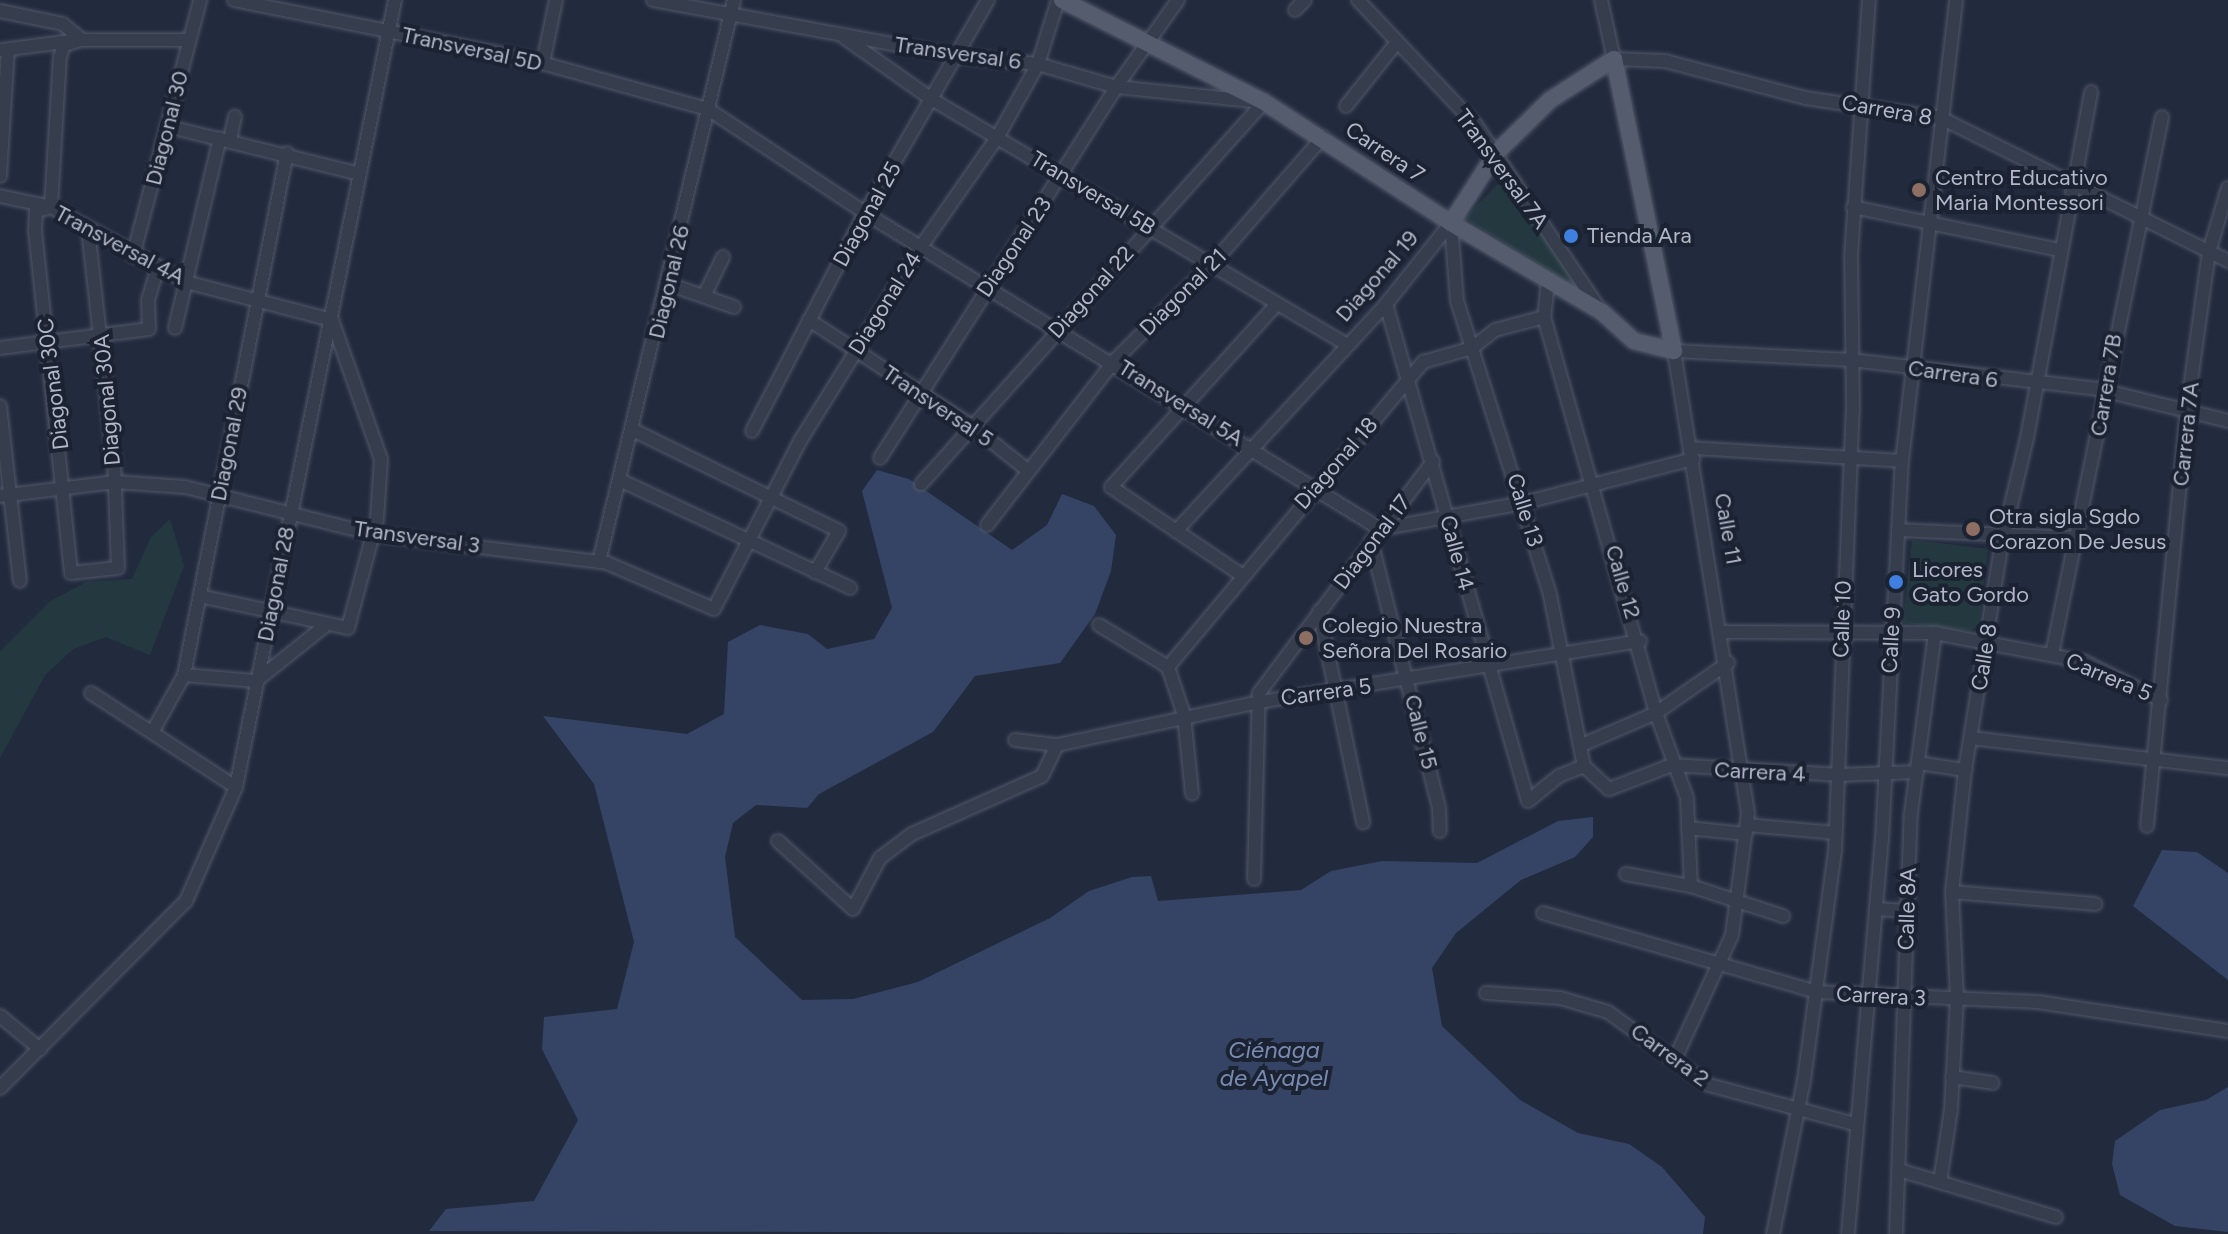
<!DOCTYPE html>
<html>
<head>
<meta charset="utf-8">
<style>
	body { margin:0 }
	#map { position:relative; width:2228px; height:1234px; overflow:hidden; background:#222b3e; font-family:Figtree,sans-serif }
	div>[style] { position:absolute }
	[style*='--x'] { left:calc(var(--x)*1px); top:calc(var(--y)*1px); width:calc(var(--w)*1px); rotate:calc(var(--a)*1deg) }
	.green>* { inset:0; background:#24393f }
	.water>* { inset:0; background:#354465 }
	.roads { filter:drop-shadow(0 0 2px #515869) drop-shadow(0 0 2px #515869) }
	.minor>* { height:12px; margin:-6px; padding:0 6px; transform-origin:6px; border-radius:6px; background:#363e4e }
	.major>* { height:16px; margin:-8px; padding:0 8px; transform-origin:8px; border-radius:8px; background:#545c6e }
	.dots>* { width:22px; height:22px; translate:-50% -50%; box-sizing:border-box; border:4px solid #1b2332; border-radius:50% }
	span { translate:-50% -50%; white-space:nowrap; text-align:center; line-height:1.15; -webkit-text-stroke:8px #1b2332; paint-order:stroke }
	.street-label { font-size:22px; color:#b2b8c9 }
	.poi-label { font-size:22px; color:#b2b8c9 }
	.left { translate:0 -50%; text-align:left }
	.water-label { font-size:24px; color:#798bb2; font-style:italic }
</style>
</head>
<body>
<div id="map">
	<div class="green">
		<i style="clip-path:polygon(1503px 179px,1577px 282px,1574px 286px,1464px 218px)"></i>
		<i style="clip-path:polygon(170px 519px,184px 566px,150px 655px,106px 637px,73px 649px,45px 675px,0 758px,0 651px,49px 602px,86px 582px,132px 579px,151px 537px)"></i>
		<i style="clip-path:polygon(1912px 540px,1988px 549px,1979px 624px,1971px 631px,1903px 623px)"></i>
	</div>
	<div class="water">
		<i style="clip-path:polygon(877px 470px,909px 479px,1012px 550px,1047px 525px,1062px 494px,1094px 506px,1116px 535px,1111px 571px,1095px 614px,1060px 663px,975px 676px,933px 732px,819px 794px,807px 808px,756px 805px,733px 823px,725px 857px,735px 937px,802px 1000px,853px 999px,918px 982px,1050px 918px,1089px 891px,1132px 877px,1151px 876px,1158px 901px,1301px 890px,1331px 871px,1382px 861px,1477px 863px,1558px 821px,1593px 817px,1593px 837px,1575px 857px,1521px 880px,1456px 933px,1432px 968px,1442px 1026px,1520px 1100px,1578px 1133px,1629px 1144px,1662px 1167px,1705px 1217px,1703px 1234px,429px 1231px,446px 1209px,534px 1201px,578px 1120px,542px 1049px,544px 1017px,617px 1009px,634px 942px,594px 784px,543px 716px,687px 734px,724px 714px,728px 642px,760px 625px,808px 634px,827px 649px,874px 639px,892px 608px,862px 491px)"></i>
		<i style="clip-path:polygon(2162px 850px,2197px 852px,2228px 873px,2228px 980px,2133px 906px)"></i>
		<i style="clip-path:polygon(2228px 1087px,2228px 1232px,2175px 1226px,2120px 1195px,2112px 1164px,2115px 1141px,2160px 1110px,2206px 1100px)"></i>
	</div>
	<div class="roads">
		<div class="minor">
			<i style="--x:234;--y:0;--w:303;--a:11.4"></i>
			<i style="--x:531;--y:60;--w:184;--a:15.5"></i>
			<i style="--x:708;--y:109;--w:188;--a:33.5"></i>
			<i style="--x:865;--y:213;--w:604;--a:31.53"></i>
			<i style="--x:1380;--y:529;--w:145;--a:-10.3"></i>
			<i style="--x:1523;--y:503;--w:176;--a:-14.5"></i>
			<i style="--x:653;--y:0;--w:309;--a:10.4"></i>
			<i style="--x:957;--y:56;--w:81;--a:5.6"></i>
			<i style="--x:1038;--y:64;--w:81;--a:16.4"></i>
			<i style="--x:1116;--y:87;--w:145;--a:5.9"></i>
			<i style="--x:1358;--y:0;--w:172;--a:46.7"></i>
			<i style="--x:1476;--y:125;--w:220;--a:56.1"></i>
			<i style="--x:1601;--y:0;--w:60;--a:77.6"></i>
			<i style="--x:1614;--y:59;--w:51;--a:2.2"></i>
			<i style="--x:1665;--y:61;--w:145;--a:14.8"></i>
			<i style="--x:1805;--y:98;--w:137;--a:8.4"></i>
			<i style="--x:1941;--y:118;--w:321;--a:26.5"></i>
			<i style="--x:1295;--y:10;--w:14;--a:-45"></i>
			<i style="--x:0;--y:11;--w:64;--a:11.7"></i>
			<i style="--x:63;--y:24;--w:25;--a:40"></i>
			<i style="--x:82;--y:40;--w:106;--a:0"></i>
			<i style="--x:845;--y:38;--w:108;--a:35.2"></i>
			<i style="--x:933;--y:100;--w:481;--a:30.6"></i>
			<i style="--x:2;--y:50;--w:70;--a:-7.4"></i>
			<i style="--x:543;--y:63;--w:64;--a:-78.3"></i>
			<i style="--x:1346;--y:106;--w:82;--a:-51.4"></i>
			<i style="--x:170;--y:127;--w:192;--a:13.9"></i>
			<i style="--x:230;--y:140;--w:24;--a:-78"></i>
			<i style="--x:0;--y:176;--w:126;--a:-86.4"></i>
			<i style="--x:0;--y:196;--w:52;--a:12.2"></i>
			<i style="--x:51;--y:207;--w:154;--a:29.1"></i>
			<i style="--x:186;--y:282;--w:151;--a:14.6"></i>
			<i style="--x:332;--y:320;--w:147;--a:70.6"></i>
			<i style="--x:381;--y:459;--w:60;--a:93.8"></i>
			<i style="--x:377;--y:519;--w:113;--a:104.9"></i>
			<i style="--x:348;--y:628;--w:151;--a:-167.8"></i>
			<i style="--x:51;--y:207;--w:150;--a:-86.6"></i>
			<i style="--x:60;--y:57;--w:13;--a:-72"></i>
			<i style="--x:64;--y:45;--w:19;--a:-16"></i>
			<i style="--x:1853;--y:207;--w:210;--a:11.8"></i>
			<i style="--x:48;--y:208;--w:12;--a:166"></i>
			<i style="--x:36;--y:211;--w:19;--a:93"></i>
			<i style="--x:35;--y:230;--w:345;--a:84"></i>
			<i style="--x:71;--y:573;--w:47;--a:-6.1"></i>
			<i style="--x:118;--y:568;--w:107;--a:-92.1"></i>
			<i style="--x:114;--y:461;--w:231;--a:-96.4"></i>
			<i style="--x:1451;--y:223;--w:78;--a:85.6"></i>
			<i style="--x:1457;--y:301;--w:308;--a:72.4"></i>
			<i style="--x:1550;--y:595;--w:174;--a:78.8"></i>
			<i style="--x:1584;--y:766;--w:34;--a:43"></i>
			<i style="--x:1609;--y:789;--w:67;--a:-20.9"></i>
			<i style="--x:1672;--y:765;--w:166;--a:3.4"></i>
			<i style="--x:1838;--y:775;--w:79;--a:-2.2"></i>
			<i style="--x:133;--y:256;--w:265;--a:-75.3"></i>
			<i style="--x:1548;--y:281;--w:36;--a:96"></i>
			<i style="--x:1544;--y:317;--w:412;--a:74.2"></i>
			<i style="--x:1656;--y:713;--w:90;--a:70"></i>
			<i style="--x:1687;--y:798;--w:88;--a:87.4"></i>
			<i style="--x:668;--y:284;--w:70;--a:19.2"></i>
			<i style="--x:706;--y:292;--w:39;--a:-64"></i>
			<i style="--x:1386;--y:304;--w:517;--a:74.05"></i>
			<i style="--x:1528;--y:801;--w:40;--a:-39"></i>
			<i style="--x:1559;--y:776;--w:27;--a:-22"></i>
			<i style="--x:809;--y:320;--w:194;--a:33"></i>
			<i style="--x:972;--y:426;--w:69;--a:38.5"></i>
			<i style="--x:175;--y:328;--w:195;--a:-76.7"></i>
			<i style="--x:0;--y:348;--w:150;--a:-7.3"></i>
			<i style="--x:149;--y:329;--w:29;--a:-92"></i>
			<i style="--x:148;--y:300;--w:34;--a:-73"></i>
			<i style="--x:0;--y:406;--w:176;--a:83.5"></i>
			<i style="--x:635;--y:431;--w:227;--a:26.1"></i>
			<i style="--x:839;--y:531;--w:48;--a:120.3"></i>
			<i style="--x:752;--y:431;--w:246;--a:-62.6"></i>
			<i style="--x:865;--y:213;--w:246;--a:-60"></i>
			<i style="--x:1692;--y:448;--w:210;--a:3.5"></i>
			<i style="--x:880;--y:458;--w:440;--a:-57.5"></i>
			<i style="--x:1116;--y:87;--w:107;--a:-54.5"></i>
			<i style="--x:622;--y:481;--w:252;--a:25.1"></i>
			<i style="--x:921;--y:484;--w:513;--a:-48.08"></i>
			<i style="--x:0;--y:496;--w:116;--a:-6.9"></i>
			<i style="--x:115;--y:482;--w:70;--a:4.1"></i>
			<i style="--x:185;--y:487;--w:193;--a:14.1"></i>
			<i style="--x:372;--y:534;--w:237;--a:7"></i>
			<i style="--x:607;--y:563;--w:116;--a:23.3"></i>
			<i style="--x:714;--y:609;--w:189;--a:-62.9"></i>
			<i style="--x:800;--y:441;--w:227;--a:-58.1"></i>
			<i style="--x:920;--y:248;--w:136;--a:-55.1"></i>
			<i style="--x:998;--y:136;--w:82;--a:-60.9"></i>
			<i style="--x:1038;--y:64;--w:67;--a:-72.6"></i>
			<i style="--x:987;--y:525;--w:207;--a:-52.2"></i>
			<i style="--x:1114;--y:361;--w:141;--a:-44.7"></i>
			<i style="--x:1214;--y:262;--w:166;--a:-48.9"></i>
			<i style="--x:1898;--y:530;--w:177;--a:2.6"></i>
			<i style="--x:1176;--y:531;--w:309;--a:-47.2"></i>
			<i style="--x:1386;--y:304;--w:104;--a:-51.3"></i>
			<i style="--x:1371;--y:541;--w:276;--a:75.7"></i>
			<i style="--x:1439;--y:808;--w:23;--a:88"></i>
			<i style="--x:599;--y:562;--w:578;--a:-76.49"></i>
			<i style="--x:1243;--y:576;--w:159;--a:-146"></i>
			<i style="--x:1111;--y:487;--w:246;--a:-47.8"></i>
			<i style="--x:1319;--y:611;--w:216;--a:78.2"></i>
			<i style="--x:1099;--y:625;--w:81;--a:31.3"></i>
			<i style="--x:1723;--y:632;--w:212;--a:0.3"></i>
			<i style="--x:1935;--y:633;--w:153;--a:10.9"></i>
			<i style="--x:2085;--y:662;--w:85;--a:26.6"></i>
			<i style="--x:2052;--y:654;--w:548;--a:-78.42"></i>
			<i style="--x:1168;--y:667;--w:398;--a:-50.1"></i>
			<i style="--x:1423;--y:362;--w:51;--a:-15.9"></i>
			<i style="--x:1472;--y:348;--w:29;--a:-38"></i>
			<i style="--x:1495;--y:330;--w:51;--a:-14.9"></i>
			<i style="--x:1168;--y:667;--w:51;--a:71.6"></i>
			<i style="--x:1184;--y:715;--w:79;--a:84.2"></i>
			<i style="--x:184;--y:675;--w:72;--a:4.8"></i>
			<i style="--x:256;--y:681;--w:90;--a:-38.7"></i>
			<i style="--x:91;--y:693;--w:173;--a:33"></i>
			<i style="--x:154;--y:729;--w:62;--a:-60.9"></i>
			<i style="--x:184;--y:675;--w:532;--a:-78.84"></i>
			<i style="--x:1971;--y:738;--w:259;--a:6.7"></i>
			<i style="--x:1015;--y:740;--w:42;--a:6.8"></i>
			<i style="--x:1057;--y:745;--w:208;--a:-12"></i>
			<i style="--x:1260;--y:702;--w:385;--a:-9.1"></i>
			<i style="--x:1584;--y:744;--w:78;--a:-23.3"></i>
			<i style="--x:1656;--y:713;--w:88;--a:-34.8"></i>
			<i style="--x:1918;--y:763;--w:48;--a:8.5"></i>
			<i style="--x:1747;--y:825;--w:89;--a:5.1"></i>
			<i style="--x:2147;--y:826;--w:418;--a:-84.5"></i>
			<i style="--x:2187;--y:410;--w:160;--a:-82.1"></i>
			<i style="--x:2209;--y:252;--w:67;--a:-73.5"></i>
			<i style="--x:1688;--y:828;--w:58;--a:5.9"></i>
			<i style="--x:778;--y:841;--w:101;--a:42.2"></i>
			<i style="--x:853;--y:909;--w:58;--a:-62.1"></i>
			<i style="--x:880;--y:858;--w:40;--a:-37"></i>
			<i style="--x:912;--y:834;--w:142;--a:-24"></i>
			<i style="--x:1042;--y:776;--w:34;--a:-64"></i>
			<i style="--x:1626;--y:874;--w:66;--a:10.5"></i>
			<i style="--x:1691;--y:886;--w:97;--a:18.1"></i>
			<i style="--x:1254;--y:879;--w:186;--a:-88.5"></i>
			<i style="--x:1259;--y:693;--w:290;--a:-53.1"></i>
			<i style="--x:1952;--y:892;--w:144;--a:4.8"></i>
			<i style="--x:1876;--y:909;--w:30;--a:4"></i>
			<i style="--x:1543;--y:913;--w:285;--a:16.1"></i>
			<i style="--x:1817;--y:992;--w:221;--a:2.6"></i>
			<i style="--x:2038;--y:1002;--w:192;--a:8.7"></i>
			<i style="--x:1486;--y:993;--w:74;--a:3.9"></i>
			<i style="--x:1560;--y:998;--w:50;--a:16.3"></i>
			<i style="--x:1608;--y:1012;--w:125;--a:35.9"></i>
			<i style="--x:1709;--y:1085;--w:151;--a:15"></i>
			<i style="--x:0;--y:1016;--w:52;--a:39.5"></i>
			<i style="--x:1675;--y:1059;--w:136;--a:-65.3"></i>
			<i style="--x:1732;--y:935;--w:123;--a:-82.5"></i>
			<i style="--x:1748;--y:813;--w:468;--a:-99.1"></i>
			<i style="--x:1674;--y:351;--w:177;--a:2.9"></i>
			<i style="--x:1851;--y:360;--w:249;--a:6.7"></i>
			<i style="--x:2098;--y:389;--w:134;--a:13.8"></i>
			<i style="--x:1952;--y:1077;--w:41;--a:8.3"></i>
			<i style="--x:0;--y:1088;--w:264;--a:-45.2"></i>
			<i style="--x:186;--y:901;--w:124;--a:-66.3"></i>
			<i style="--x:236;--y:787;--w:803;--a:-78.58"></i>
			<i style="--x:1899;--y:1170;--w:164;--a:16.7"></i>
			<i style="--x:1940;--y:1182;--w:74;--a:-81.4"></i>
			<i style="--x:1951;--y:1109;--w:111;--a:-86.9"></i>
			<i style="--x:1957;--y:998;--w:106;--a:-92.7"></i>
			<i style="--x:1952;--y:892;--w:123;--a:-83.9"></i>
			<i style="--x:1965;--y:770;--w:226;--a:-80.8"></i>
			<i style="--x:2001;--y:547;--w:112;--a:-76.6"></i>
			<i style="--x:2027;--y:438;--w:352;--a:-79.5"></i>
			<i style="--x:1773;--y:1234;--w:157;--a:-78.6"></i>
			<i style="--x:1804;--y:1080;--w:231;--a:-82.3"></i>
			<i style="--x:1835;--y:851;--w:440;--a:-87.7"></i>
			<i style="--x:1853;--y:411;--w:155;--a:-90.7"></i>
			<i style="--x:1851;--y:256;--w:257;--a:-86"></i>
			<i style="--x:1848;--y:1234;--w:396;--a:-85.1"></i>
			<i style="--x:1882;--y:839;--w:379;--a:-87"></i>
			<i style="--x:1902;--y:461;--w:464;--a:-83.3"></i>
			<i style="--x:1896;--y:1234;--w:421;--a:-88"></i>
			<i style="--x:1911;--y:813;--w:182;--a:-82.4"></i>
		</div>
		<div class="major">
			<i style="--x:1062;--y:0;--w:226;--a:26.8"></i>
			<i style="--x:1264;--y:102;--w:223;--a:32.9"></i>
			<i style="--x:1451;--y:223;--w:175;--a:30.5"></i>
			<i style="--x:1602;--y:312;--w:43;--a:42.2"></i>
			<i style="--x:1634;--y:341;--w:41;--a:14"></i>
			<i style="--x:1674;--y:351;--w:298;--a:-101.6"></i>
			<i style="--x:1614;--y:59;--w:76;--a:147.4"></i>
			<i style="--x:1550;--y:100;--w:76;--a:135.5"></i>
			<i style="--x:1496;--y:153;--w:83;--a:122.7"></i>
		</div>
	</div>
	<div class="dots">
		<i style="left:1919px;top:190px;background:#8d6e63"></i>
		<i style="left:1571px;top:236px;background:#3f7fe0"></i>
		<i style="left:1973px;top:529px;background:#8d6e63"></i>
		<i style="left:1896px;top:582px;background:#3f7fe0"></i>
		<i style="left:1306px;top:638px;background:#8d6e63"></i>
	</div>
	<div class="street-label">
		<span style="left:472px;top:49px;rotate:12deg">Transversal 5D</span>
		<span style="left:958px;top:53px;rotate:8deg">Transversal 6</span>
		<span style="left:1887px;top:110px;rotate:10deg">Carrera 8</span>
		<span style="left:167px;top:128px;rotate:-76deg">Diagonal 30</span>
		<span style="left:1385px;top:152px;rotate:34deg">Carrera 7</span>
		<span style="left:1502px;top:169px;rotate:54deg">Transversal 7A</span>
		<span style="left:1093px;top:193px;rotate:31deg">Transversal 5B</span>
		<span style="left:867px;top:214px;rotate:-61deg">Diagonal 25</span>
		<span style="left:120px;top:245px;rotate:28deg">Transversal 4A</span>
		<span style="left:1014px;top:247px;rotate:-56deg">Diagonal 23</span>
		<span style="left:1377px;top:276px;rotate:-49deg">Diagonal 19</span>
		<span style="left:669px;top:282px;rotate:-77deg">Diagonal 26</span>
		<span style="left:1091px;top:292px;rotate:-48deg">Diagonal 22</span>
		<span style="left:1183px;top:292px;rotate:-45deg">Diagonal 21</span>
		<span style="left:885px;top:303px;rotate:-58deg">Diagonal 24</span>
		<span style="left:1953px;top:374px;rotate:8deg">Carrera 6</span>
		<span style="left:53px;top:384px;rotate:-97deg">Diagonal 30C</span>
		<span style="left:2106px;top:385px;rotate:-81deg">Carrera 7B</span>
		<span style="left:107px;top:400px;rotate:-95deg">Diagonal 30A</span>
		<span style="left:1181px;top:403px;rotate:32deg">Transversal 5A</span>
		<span style="left:938px;top:406px;rotate:34deg">Transversal 5</span>
		<span style="left:2186px;top:434px;rotate:-84deg">Carrera 7A</span>
		<span style="left:229px;top:444px;rotate:-79deg">Diagonal 29</span>
		<span style="left:1336px;top:463px;rotate:-49deg">Diagonal 18</span>
		<span style="left:1525px;top:510px;rotate:73deg">Calle 13</span>
		<span style="left:1728px;top:529px;rotate:80deg">Calle 11</span>
		<span style="left:417px;top:537px;rotate:8deg">Transversal 3</span>
		<span style="left:1372px;top:542px;rotate:-53deg">Diagonal 17</span>
		<span style="left:1457px;top:553px;rotate:75deg">Calle 14</span>
		<span style="left:1623px;top:582px;rotate:74deg">Calle 12</span>
		<span style="left:276px;top:584px;rotate:-79deg">Diagonal 28</span>
		<span style="left:1842px;top:619px;rotate:-88deg">Calle 10</span>
		<span style="left:1891px;top:640px;rotate:-87deg">Calle 9</span>
		<span style="left:1984px;top:657px;rotate:-81deg">Calle 8</span>
		<span style="left:2109px;top:677px;rotate:23deg">Carrera 5</span>
		<span style="left:1326px;top:692px;rotate:-8deg">Carrera 5</span>
		<span style="left:1421px;top:732px;rotate:76deg">Calle 15</span>
		<span style="left:1760px;top:772px;rotate:3deg">Carrera 4</span>
		<span style="left:1907px;top:909px;rotate:-88deg">Calle 8A</span>
		<span style="left:1881px;top:996px;rotate:3deg">Carrera 3</span>
		<span style="left:1670px;top:1055px;rotate:36deg">Carrera 2</span>
	</div>
	<div class="poi-label">
		<span class="left" style="left:1935px;top:190px">Centro Educativo<br>Maria Montessori</span>
		<span class="left" style="left:1587px;top:236px">Tienda Ara</span>
		<span class="left" style="left:1989px;top:529px">Otra sigla Sgdo<br>Corazon De Jesus</span>
		<span class="left" style="left:1912px;top:582px">Licores<br>Gato Gordo</span>
		<span class="left" style="left:1322px;top:638px">Colegio Nuestra<br>Señora Del Rosario</span>
	</div>
	<div class="water-label">
		<span style="left:1274px;top:1064px">Ciénaga<br>de Ayapel</span>
	</div>
</div>
</body>
</html>
